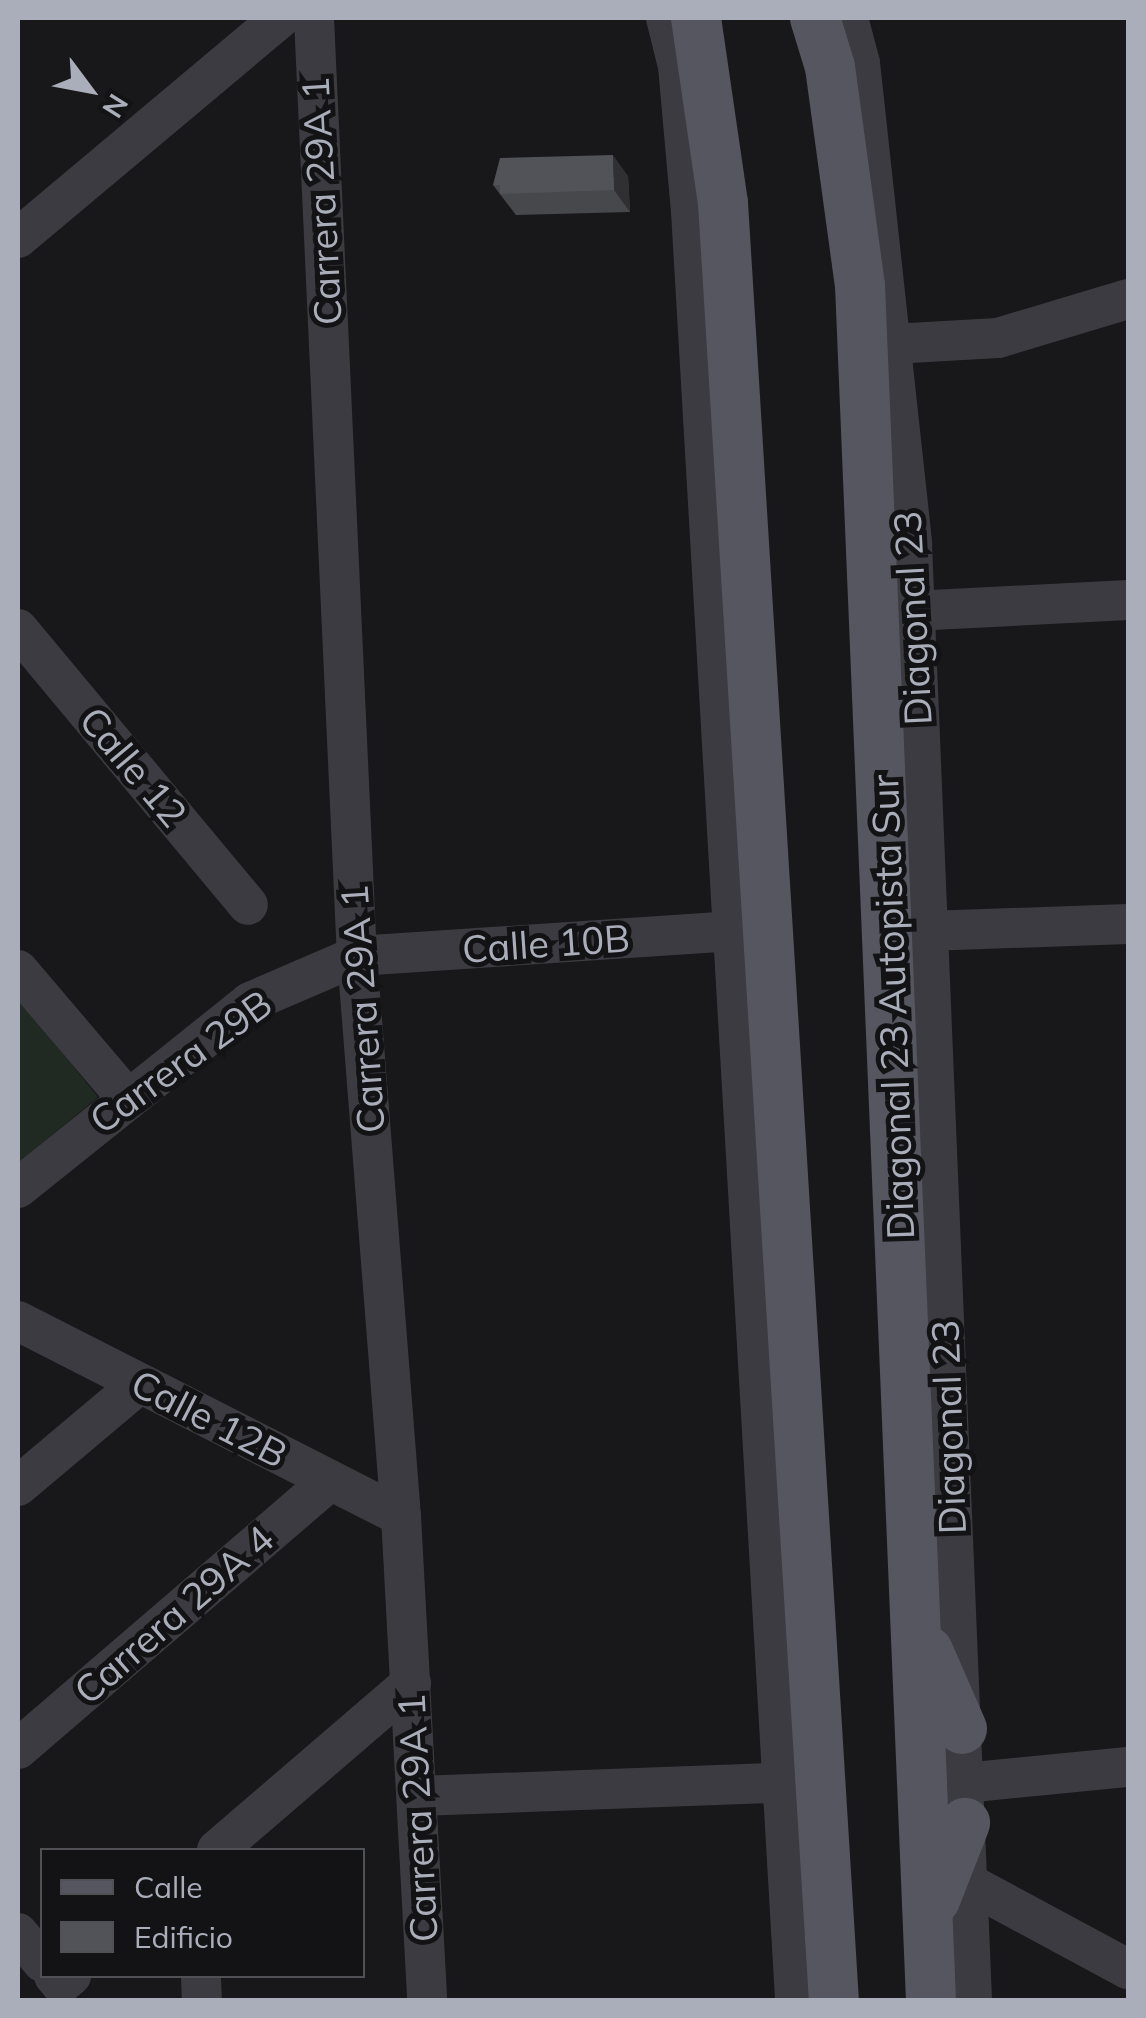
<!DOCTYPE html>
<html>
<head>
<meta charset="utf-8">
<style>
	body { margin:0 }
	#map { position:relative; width:1146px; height:2018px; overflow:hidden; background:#18181a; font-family:Mulish,sans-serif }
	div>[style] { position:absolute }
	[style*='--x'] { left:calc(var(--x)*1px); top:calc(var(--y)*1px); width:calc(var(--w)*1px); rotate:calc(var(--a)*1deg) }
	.green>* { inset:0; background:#202922 }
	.minor>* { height:40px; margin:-20px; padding:0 20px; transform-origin:20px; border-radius:20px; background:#3b3b41 }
	.major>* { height:50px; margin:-25px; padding:0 25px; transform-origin:25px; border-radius:25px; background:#55565f }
	.wall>* { inset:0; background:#47484c }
	.shaded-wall>* { inset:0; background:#303033 }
	.building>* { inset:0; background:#525358 }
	span { translate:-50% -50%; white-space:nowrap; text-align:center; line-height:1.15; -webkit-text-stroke:10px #131315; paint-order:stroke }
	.street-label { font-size:38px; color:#aaaeba }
	.frame { position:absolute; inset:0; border:20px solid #aaaeba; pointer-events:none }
	.legend { position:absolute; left:40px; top:1848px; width:325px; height:130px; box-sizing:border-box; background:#131315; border:2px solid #4f5157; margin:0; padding:12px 18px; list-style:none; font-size:30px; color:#aaaeba }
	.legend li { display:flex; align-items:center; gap:20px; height:50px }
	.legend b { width:50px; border:2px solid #4f5157 }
	.north { position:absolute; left:40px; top:40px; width:100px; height:100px; -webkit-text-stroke:8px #131315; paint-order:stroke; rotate:122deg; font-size:28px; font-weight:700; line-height:40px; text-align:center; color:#aaaeba }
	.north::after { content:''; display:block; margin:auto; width:35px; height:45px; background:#aaaeba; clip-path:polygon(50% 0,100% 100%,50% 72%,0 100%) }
</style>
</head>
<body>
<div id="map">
	<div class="green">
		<i style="clip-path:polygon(18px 998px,98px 1097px,18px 1163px)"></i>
	</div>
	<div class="minor">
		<i style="--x:314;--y:18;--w:939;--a:87.38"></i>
		<i style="--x:357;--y:956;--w:562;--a:85.51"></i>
		<i style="--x:401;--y:1516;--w:485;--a:86.9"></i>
		<i style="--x:666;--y:18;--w:49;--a:76"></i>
		<i style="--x:678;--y:66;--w:146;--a:84.9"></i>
		<i style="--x:691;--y:211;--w:1792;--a:86.67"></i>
		<i style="--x:848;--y:18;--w:47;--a:75.1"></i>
		<i style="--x:860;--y:63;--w:484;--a:83.8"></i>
		<i style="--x:912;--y:544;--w:1457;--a:87.64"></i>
		<i style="--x:18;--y:238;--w:342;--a:-40"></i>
		<i style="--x:892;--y:344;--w:106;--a:-3.2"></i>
		<i style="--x:998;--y:338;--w:136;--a:-16.7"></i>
		<i style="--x:912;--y:611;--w:216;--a:-2.9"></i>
		<i style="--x:18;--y:629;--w:359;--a:50.2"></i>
		<i style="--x:927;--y:931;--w:201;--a:-2"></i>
		<i style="--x:18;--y:970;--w:167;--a:49.6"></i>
		<i style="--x:18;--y:1188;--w:297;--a:-38.7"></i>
		<i style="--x:250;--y:1002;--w:116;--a:-23.3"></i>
		<i style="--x:357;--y:956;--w:378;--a:-3.8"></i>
		<i style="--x:18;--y:1321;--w:430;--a:27"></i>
		<i style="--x:18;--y:1486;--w:158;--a:-40.1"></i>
		<i style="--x:18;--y:1749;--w:411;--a:-40.7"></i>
		<i style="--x:964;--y:1783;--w:165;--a:-5.6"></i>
		<i style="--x:418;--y:1796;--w:390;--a:-2.1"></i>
		<i style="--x:217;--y:1850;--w:256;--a:-40.7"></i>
		<i style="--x:968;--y:1883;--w:182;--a:28.3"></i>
		<i style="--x:18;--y:1933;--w:38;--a:50"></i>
		<i style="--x:54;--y:1976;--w:11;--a:49"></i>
		<i style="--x:61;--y:1984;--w:13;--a:-39"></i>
		<i style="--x:201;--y:1976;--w:24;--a:88"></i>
	</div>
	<div class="major">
		<i style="--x:696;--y:18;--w:187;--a:81.7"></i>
		<i style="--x:723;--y:203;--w:1800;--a:86.47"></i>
		<i style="--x:815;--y:18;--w:51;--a:73"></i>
		<i style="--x:830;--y:67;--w:220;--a:82.2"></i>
		<i style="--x:860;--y:285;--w:1716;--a:87.63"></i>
		<i style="--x:928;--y:1651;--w:85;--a:66.4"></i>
		<i style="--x:935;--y:1900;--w:83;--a:-68.7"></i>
	</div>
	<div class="wall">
		<i style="clip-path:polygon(628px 176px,630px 212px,516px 215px,493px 185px)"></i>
	</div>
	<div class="shaded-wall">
		<i style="clip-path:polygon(613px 155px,628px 176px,630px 212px,614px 190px)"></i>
	</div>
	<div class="building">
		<i style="clip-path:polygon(613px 155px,614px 190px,500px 194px,500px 185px,493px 185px,500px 158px)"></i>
	</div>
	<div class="street-label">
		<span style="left:322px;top:201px;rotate:-93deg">Carrera 29A 1</span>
		<span style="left:913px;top:618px;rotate:-93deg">Diagonal 23</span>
		<span style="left:133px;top:767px;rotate:50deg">Calle 12</span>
		<span style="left:546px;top:944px;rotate:-4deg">Calle 10B</span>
		<span style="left:893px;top:1007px;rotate:-92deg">Diagonal 23 Autopista Sur</span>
		<span style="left:363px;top:1009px;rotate:-94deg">Carrera 29A 1</span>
		<span style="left:181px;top:1062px;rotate:-36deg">Carrera 29B</span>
		<span style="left:209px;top:1419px;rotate:27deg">Calle 12B</span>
		<span style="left:949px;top:1427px;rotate:-92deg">Diagonal 23</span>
		<span style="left:174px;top:1615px;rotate:-41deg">Carrera 29A 4</span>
		<span style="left:418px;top:1818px;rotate:-93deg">Carrera 29A 1</span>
	</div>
	<div class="frame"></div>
	<ul class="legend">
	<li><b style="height:12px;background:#55565f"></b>Calle</li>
	<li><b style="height:28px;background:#525358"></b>Edificio</li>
	</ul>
	<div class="north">N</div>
</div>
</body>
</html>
